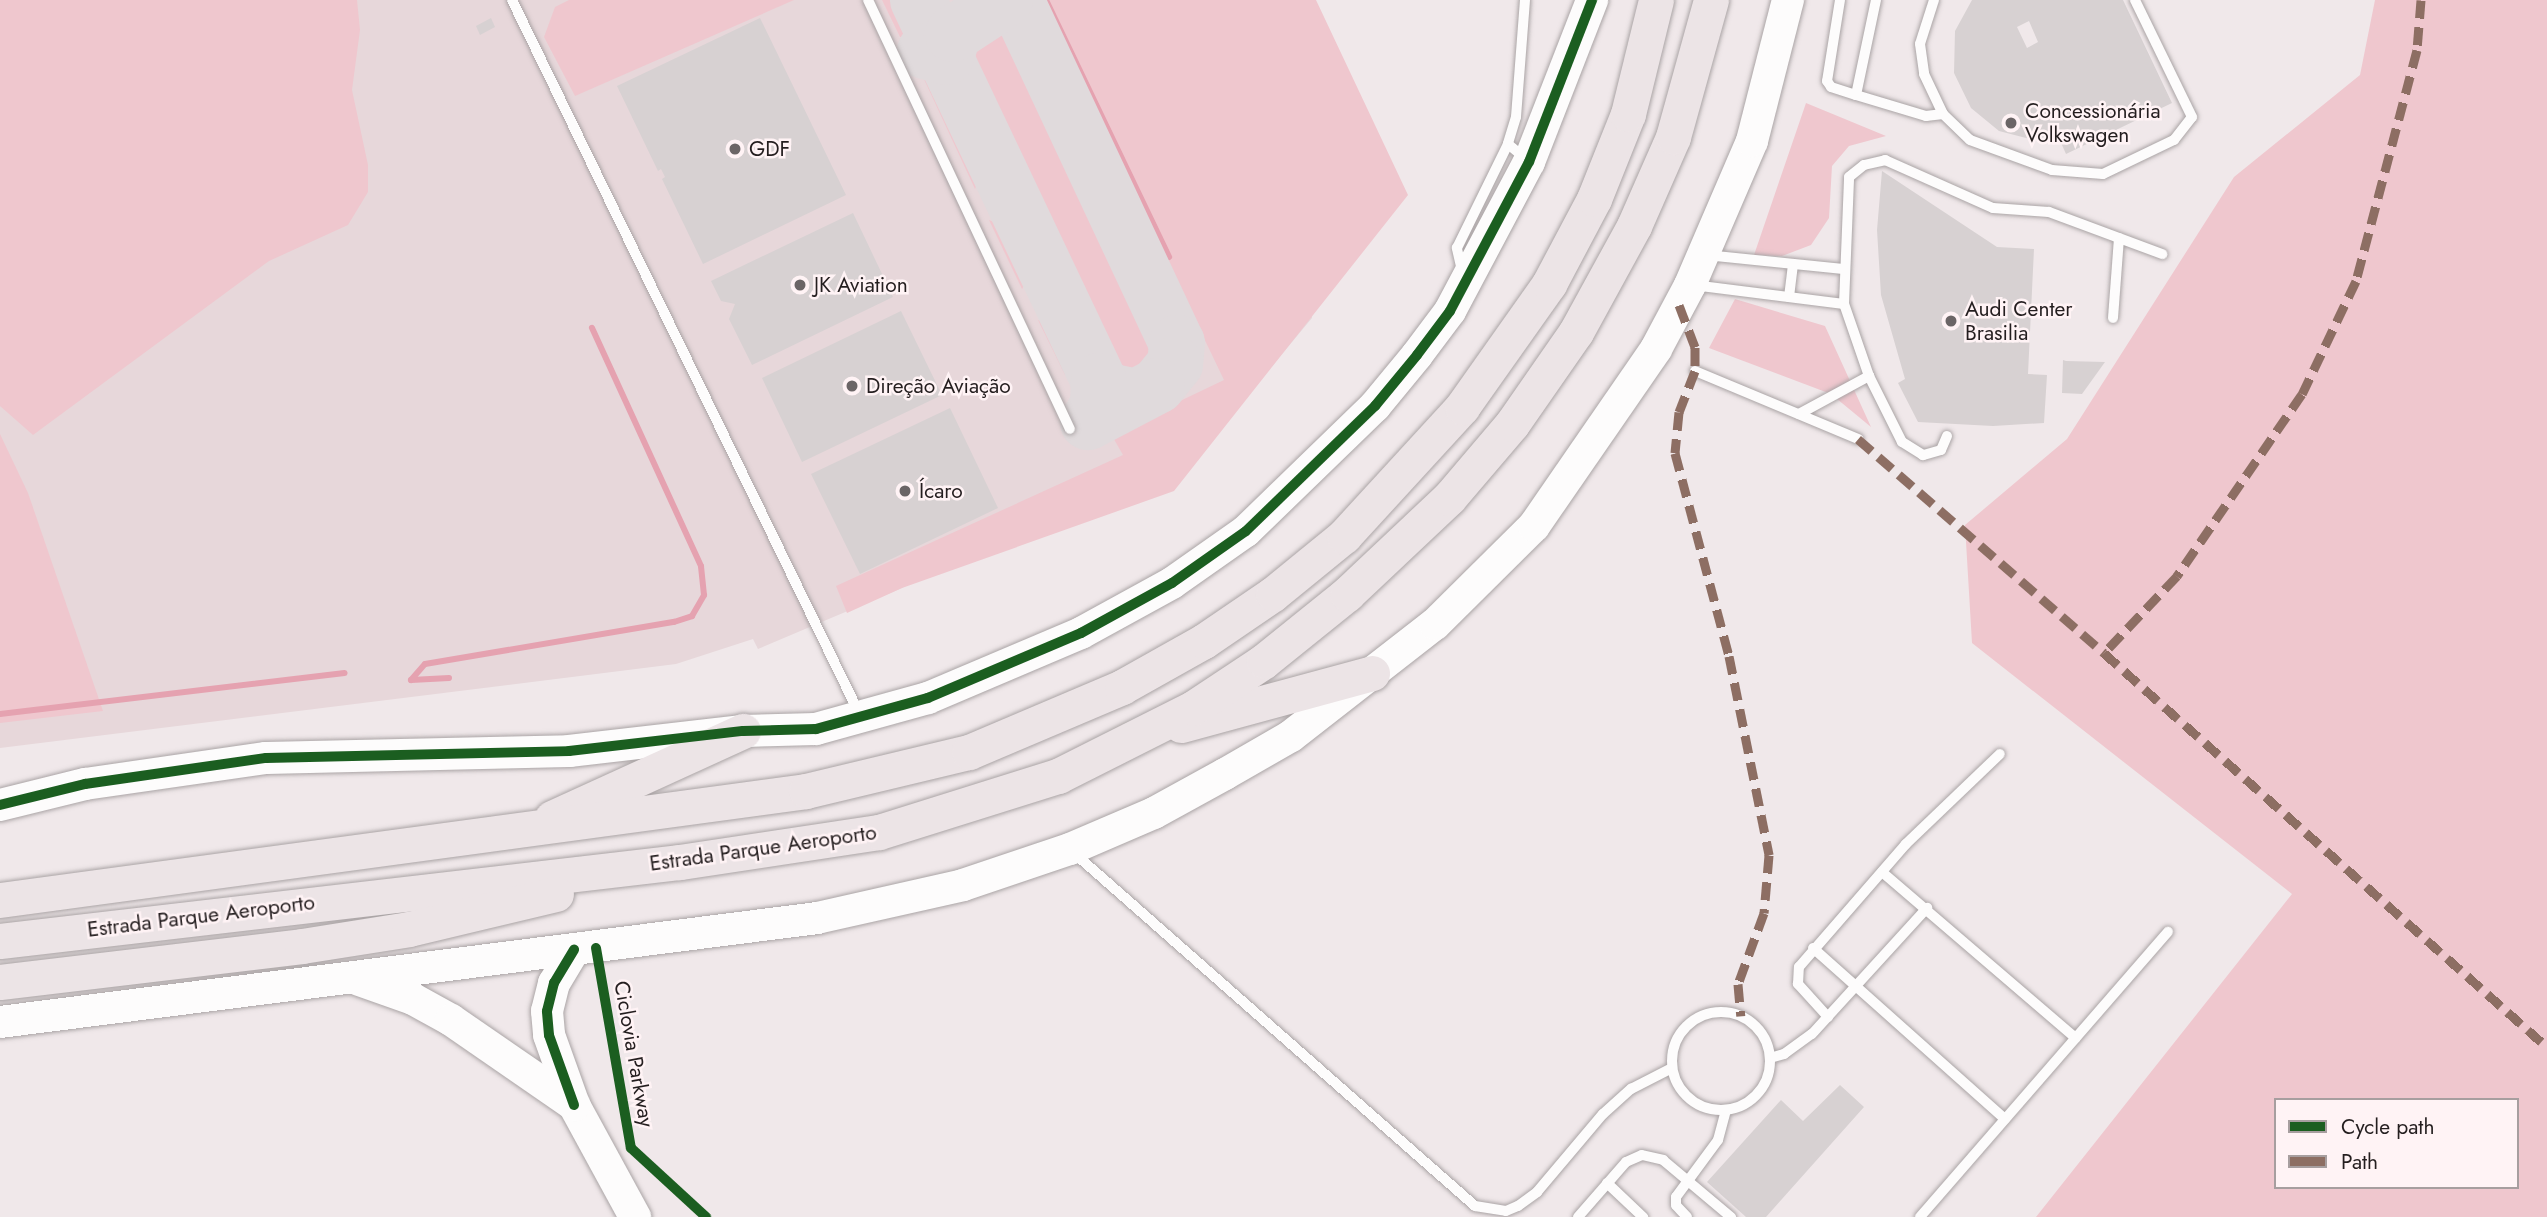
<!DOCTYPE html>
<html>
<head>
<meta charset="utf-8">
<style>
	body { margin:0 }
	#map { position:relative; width:2547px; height:1217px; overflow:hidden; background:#f0e8ea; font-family:Jost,sans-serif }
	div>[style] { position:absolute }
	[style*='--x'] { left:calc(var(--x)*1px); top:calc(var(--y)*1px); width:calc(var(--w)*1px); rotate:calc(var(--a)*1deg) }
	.built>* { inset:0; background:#e7d7da }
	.green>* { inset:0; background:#efc7ce }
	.stream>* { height:6px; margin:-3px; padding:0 3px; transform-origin:3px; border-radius:3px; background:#e5a2b0 }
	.taxiway>* { height:56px; margin:-28px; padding:0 28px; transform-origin:28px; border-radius:28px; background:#e0dadc }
	.building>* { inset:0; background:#d7d1d2 }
	.roads { filter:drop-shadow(0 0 2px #aaa4a5) drop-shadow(0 0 2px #aaa4a5) }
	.lane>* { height:10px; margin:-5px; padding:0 5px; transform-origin:5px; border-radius:5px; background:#fdfcfc }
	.lane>.ring { margin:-5px; padding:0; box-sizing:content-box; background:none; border:10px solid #fdfcfc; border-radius:50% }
	.secondary>* { height:32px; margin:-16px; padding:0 16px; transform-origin:16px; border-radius:16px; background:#fdfcfc }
	.primary>* { height:35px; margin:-17.5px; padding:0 17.5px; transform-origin:17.5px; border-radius:17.5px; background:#ece4e6 }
	.quiet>* { height:9px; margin-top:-4.5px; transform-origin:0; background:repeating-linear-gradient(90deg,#8d6e63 0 18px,transparent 0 27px) }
	.cycleway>* { height:10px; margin:-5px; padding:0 5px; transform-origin:5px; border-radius:5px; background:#1b5e20 }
	.dots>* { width:19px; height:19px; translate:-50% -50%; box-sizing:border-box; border:4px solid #fff3f5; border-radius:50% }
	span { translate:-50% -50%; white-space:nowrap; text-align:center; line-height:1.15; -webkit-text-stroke:5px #fff3f5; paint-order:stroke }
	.poi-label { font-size:21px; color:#241e1f }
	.left { translate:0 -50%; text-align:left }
	.street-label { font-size:21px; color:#241e1f }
	.legend { position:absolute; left:2274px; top:1098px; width:245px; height:91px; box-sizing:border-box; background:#fff3f5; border:2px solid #a79e9f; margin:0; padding:9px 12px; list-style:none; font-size:21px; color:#241e1f }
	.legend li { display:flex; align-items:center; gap:14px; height:35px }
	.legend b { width:35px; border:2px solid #a79e9f }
</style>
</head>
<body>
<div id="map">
	<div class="built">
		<i style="clip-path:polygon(0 0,1313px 0,1312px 318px,1257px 384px,902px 588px,758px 649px,753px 639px,676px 664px,0 748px)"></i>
	</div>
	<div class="green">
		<i style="clip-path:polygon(0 0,357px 0,360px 30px,352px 90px,368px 165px,368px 192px,348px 225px,269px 261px,33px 435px,0 406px)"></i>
		<i style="clip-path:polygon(569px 0,794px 0,575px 96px,544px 37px,555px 7px)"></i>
		<i style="clip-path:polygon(882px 0,903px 0,914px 29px,909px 37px,900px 37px)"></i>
		<i style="clip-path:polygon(1042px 0,1316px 0,1408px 195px,1174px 491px,902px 588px,847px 613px,836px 586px,1123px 455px,1111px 434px,1224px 380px)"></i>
		<i style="clip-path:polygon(evenodd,2375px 0,2547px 0,2547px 1217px,2036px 1217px,2292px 894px,1972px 643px,1965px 525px,2067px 439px,2234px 177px,2360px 75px,2375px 0,2276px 1100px,2517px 1100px,2517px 1187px,2276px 1187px,2276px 1100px)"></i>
		<i style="clip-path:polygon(995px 31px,1018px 39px,1038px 64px,1159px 336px,1156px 353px,1147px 363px,1128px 370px,1115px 364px,1105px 351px,980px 92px,971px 70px,971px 52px,976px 40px)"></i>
		<i style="clip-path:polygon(930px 73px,940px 77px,948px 89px,977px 152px,982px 170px,975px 189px,923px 77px)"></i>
		<i style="clip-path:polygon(1806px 103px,1886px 136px,1849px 146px,1832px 166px,1829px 218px,1811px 245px,1782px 256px,1754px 255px)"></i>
		<i style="clip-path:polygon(989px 220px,1008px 228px,1026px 252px,1028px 279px,1022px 289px)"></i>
		<i style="clip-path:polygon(1735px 299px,1825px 326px,1871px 427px,1831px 394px,1709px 348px)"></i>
		<i style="clip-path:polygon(1038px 320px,1060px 328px,1074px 358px,1065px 375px)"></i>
		<i style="clip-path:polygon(0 434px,28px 493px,103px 711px,0 723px)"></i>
	</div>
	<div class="stream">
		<i style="--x:1046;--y:0;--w:285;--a:64.4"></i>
		<i style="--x:449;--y:678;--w:38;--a:177"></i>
		<i style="--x:411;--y:680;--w:21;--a:-49"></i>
		<i style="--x:425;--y:664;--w:253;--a:-9.6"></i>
		<i style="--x:674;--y:622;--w:19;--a:-18"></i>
		<i style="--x:692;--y:616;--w:24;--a:-60"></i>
		<i style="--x:704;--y:595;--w:29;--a:-96"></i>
		<i style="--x:701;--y:566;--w:262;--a:-114.6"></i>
		<i style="--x:0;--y:714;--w:347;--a:-6.8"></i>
	</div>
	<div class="taxiway">
		<i style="--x:918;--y:0;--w:422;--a:64.6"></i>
		<i style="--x:1099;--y:381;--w:13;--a:48"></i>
		<i style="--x:1108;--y:391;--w:24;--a:12"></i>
		<i style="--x:1016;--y:0;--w:379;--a:64.9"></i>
		<i style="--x:1177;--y:343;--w:21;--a:95"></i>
		<i style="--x:1175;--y:364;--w:28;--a:129"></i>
		<i style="--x:1157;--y:386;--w:78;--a:152.4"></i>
		<i style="--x:1088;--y:422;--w:20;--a:-60"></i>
		<i style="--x:1098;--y:405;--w:24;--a:-88"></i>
		<i style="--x:925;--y:51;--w:22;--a:16"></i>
		<i style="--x:946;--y:57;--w:24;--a:-73"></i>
		<i style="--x:953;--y:34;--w:62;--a:-33.2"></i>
	</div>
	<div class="building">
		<i style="clip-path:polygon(evenodd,1972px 0,2123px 0,2172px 103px,2066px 154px,2058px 136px,2030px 139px,1999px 131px,1971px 108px,1954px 73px,1955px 31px,1972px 0,2029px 21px,2038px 42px,2027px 48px,2017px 27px,2029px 21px)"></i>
		<i style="clip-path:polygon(491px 18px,495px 27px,480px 35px,476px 26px)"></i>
		<i style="clip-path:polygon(760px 18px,846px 195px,703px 264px,662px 179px,665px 177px,661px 169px,658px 171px,617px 86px)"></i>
		<i style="clip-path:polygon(1882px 171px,1997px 247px,2034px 249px,2028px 374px,2047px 375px,2044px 423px,1993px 426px,1918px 422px,1898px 383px,1905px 379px,1881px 295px,1877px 230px)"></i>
		<i style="clip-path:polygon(853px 213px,893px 297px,752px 365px,729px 319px,735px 304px,721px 301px,711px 281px)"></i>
		<i style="clip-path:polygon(901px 311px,942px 395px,802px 462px,762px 378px)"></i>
		<i style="clip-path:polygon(2063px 360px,2066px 361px,2105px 362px,2082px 394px,2062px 393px)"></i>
		<i style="clip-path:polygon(950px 408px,998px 508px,860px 574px,811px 474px)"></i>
		<i style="clip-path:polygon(1840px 1085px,1864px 1107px,1766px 1217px,1746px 1217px,1707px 1182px,1781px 1100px,1803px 1121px)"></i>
	</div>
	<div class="roads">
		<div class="lane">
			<i style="--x:512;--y:0;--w:795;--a:64.05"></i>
			<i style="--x:868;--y:0;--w:474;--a:64.8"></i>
			<i style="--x:1525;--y:0;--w:117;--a:94.4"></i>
			<i style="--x:1516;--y:117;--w:28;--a:107"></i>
			<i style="--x:1508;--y:144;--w:23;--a:40"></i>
			<i style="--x:1840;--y:0;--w:82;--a:99.1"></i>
			<i style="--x:1827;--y:81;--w:7;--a:56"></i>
			<i style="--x:1831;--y:87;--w:26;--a:18"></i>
			<i style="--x:1876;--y:0;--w:97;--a:101.9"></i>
			<i style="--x:1856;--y:95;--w:73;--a:16.7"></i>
			<i style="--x:1926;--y:116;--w:17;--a:-7"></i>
			<i style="--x:1934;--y:0;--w:46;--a:107.7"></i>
			<i style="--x:1920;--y:44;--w:30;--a:82"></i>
			<i style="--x:1924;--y:74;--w:44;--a:64.6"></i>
			<i style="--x:1943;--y:114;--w:37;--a:44"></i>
			<i style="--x:1970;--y:140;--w:87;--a:20.1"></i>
			<i style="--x:2052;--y:170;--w:51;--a:4.5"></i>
			<i style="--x:2103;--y:174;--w:79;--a:-25.6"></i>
			<i style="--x:2174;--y:140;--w:29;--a:-52"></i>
			<i style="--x:2192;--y:117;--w:130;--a:-116"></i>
			<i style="--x:1706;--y:255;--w:138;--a:5.8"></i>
			<i style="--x:1463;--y:275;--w:28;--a:-103"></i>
			<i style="--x:1457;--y:248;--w:116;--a:-63.9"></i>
			<i style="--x:1693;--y:285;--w:152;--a:7.2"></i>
			<i style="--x:1789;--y:297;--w:33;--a:-83"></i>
			<i style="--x:2113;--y:318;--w:80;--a:-85.7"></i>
			<i style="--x:1695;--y:371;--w:177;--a:22.6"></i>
			<i style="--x:1799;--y:414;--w:80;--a:-28.5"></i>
			<i style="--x:1947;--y:436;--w:15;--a:113"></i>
			<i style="--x:1941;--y:450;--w:19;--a:164"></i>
			<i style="--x:1923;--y:455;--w:25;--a:-148"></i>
			<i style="--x:1902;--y:442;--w:74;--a:-116.6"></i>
			<i style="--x:1869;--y:376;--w:76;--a:-109.1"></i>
			<i style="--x:1844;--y:304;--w:127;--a:-87.7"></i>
			<i style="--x:1849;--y:177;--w:19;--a:-39"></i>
			<i style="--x:1864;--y:165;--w:22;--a:-13"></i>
			<i style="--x:1885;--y:160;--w:118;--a:24"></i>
			<i style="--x:1993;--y:208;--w:56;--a:4.1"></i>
			<i style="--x:2049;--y:212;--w:121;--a:20.4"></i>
			<i style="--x:1074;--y:853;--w:534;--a:41.36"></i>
			<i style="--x:1475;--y:1206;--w:31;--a:9"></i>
			<i style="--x:1506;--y:1211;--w:13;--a:-23"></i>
			<i style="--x:1518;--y:1206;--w:24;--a:-36"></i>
			<i style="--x:1537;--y:1192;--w:102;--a:-49.8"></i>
			<i style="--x:1603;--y:1114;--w:38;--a:-42"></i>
			<i style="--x:1631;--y:1089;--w:46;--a:-27.1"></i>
			<i style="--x:1882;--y:872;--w:255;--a:40.6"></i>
			<i style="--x:1813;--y:948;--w:257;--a:41.7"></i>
			<i class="ring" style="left:1672px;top:1012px;width:88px;height:88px"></i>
			<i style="--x:1828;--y:1017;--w:45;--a:-132.3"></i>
			<i style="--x:1798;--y:984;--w:17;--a:-87"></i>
			<i style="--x:1799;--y:967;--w:163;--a:-49"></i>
			<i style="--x:1906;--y:844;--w:130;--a:-43.8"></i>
			<i style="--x:1770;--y:1058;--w:15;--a:-16"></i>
			<i style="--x:1784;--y:1054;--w:34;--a:-36"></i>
			<i style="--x:1812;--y:1034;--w:171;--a:-47.6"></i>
			<i style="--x:1607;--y:1183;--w:50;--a:43.4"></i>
			<i style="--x:1578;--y:1217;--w:73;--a:-48.9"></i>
			<i style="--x:1626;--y:1162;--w:17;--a:-24"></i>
			<i style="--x:1642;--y:1155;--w:22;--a:13"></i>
			<i style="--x:1663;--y:1160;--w:89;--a:40"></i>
			<i style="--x:1687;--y:1217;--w:16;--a:-133"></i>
			<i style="--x:1676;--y:1205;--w:8;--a:-90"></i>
			<i style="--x:1676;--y:1197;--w:71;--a:-53.6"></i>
			<i style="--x:1718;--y:1140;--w:30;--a:-75"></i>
			<i style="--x:1920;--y:1217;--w:378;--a:-49"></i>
		</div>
		<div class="secondary">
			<i style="--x:0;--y:805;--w:88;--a:-13.9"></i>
			<i style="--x:85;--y:784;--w:183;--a:-8.2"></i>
			<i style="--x:266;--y:758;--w:303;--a:-1.3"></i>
			<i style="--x:569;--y:751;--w:175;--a:-6.6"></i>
			<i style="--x:743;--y:731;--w:73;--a:-1.6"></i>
			<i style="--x:816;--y:729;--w:116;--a:-15.5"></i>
			<i style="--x:928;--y:698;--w:166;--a:-23"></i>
			<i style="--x:1081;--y:633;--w:104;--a:-28.8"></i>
			<i style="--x:1172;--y:583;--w:90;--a:-35.1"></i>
			<i style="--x:1246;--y:531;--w:180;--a:-44.1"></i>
			<i style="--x:1375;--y:406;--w:66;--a:-50.5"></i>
			<i style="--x:1417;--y:355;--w:55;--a:-53.1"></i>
			<i style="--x:1450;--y:311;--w:169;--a:-62.1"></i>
			<i style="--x:1529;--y:162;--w:174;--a:-68.7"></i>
			<i style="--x:574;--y:950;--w:39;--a:121"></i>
			<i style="--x:554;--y:983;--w:29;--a:104"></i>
			<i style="--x:547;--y:1011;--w:24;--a:85"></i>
			<i style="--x:549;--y:1035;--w:74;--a:70.3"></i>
			<i style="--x:574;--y:1105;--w:128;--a:61.4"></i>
			<i style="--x:359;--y:980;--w:57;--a:19.4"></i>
			<i style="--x:413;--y:999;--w:43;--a:28.9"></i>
			<i style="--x:451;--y:1020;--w:150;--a:34.6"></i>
			<i style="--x:0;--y:1022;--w:824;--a:-7.25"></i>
			<i style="--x:817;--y:918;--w:150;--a:-12.7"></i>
			<i style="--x:963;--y:885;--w:113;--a:-18.6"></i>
			<i style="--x:1070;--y:849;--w:91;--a:-23.2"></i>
			<i style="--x:1154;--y:813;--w:81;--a:-28.8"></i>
			<i style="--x:1225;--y:774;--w:76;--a:-29.9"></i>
			<i style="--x:1291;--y:736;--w:182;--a:-37.9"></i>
			<i style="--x:1435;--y:624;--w:139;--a:-44.7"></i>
			<i style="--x:1534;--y:526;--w:215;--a:-55.4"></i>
			<i style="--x:1656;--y:349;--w:72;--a:-62"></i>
			<i style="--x:1690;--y:285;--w:157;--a:-66.7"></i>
			<i style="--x:1752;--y:141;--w:146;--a:-75.7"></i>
		</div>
		<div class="primary">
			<i style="--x:1181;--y:725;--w:198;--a:-15.2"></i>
			<i style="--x:552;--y:818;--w:210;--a:-24.5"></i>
			<i style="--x:0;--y:900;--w:813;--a:-7.7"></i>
			<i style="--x:806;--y:791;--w:168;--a:-13.5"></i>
			<i style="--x:969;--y:752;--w:166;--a:-23"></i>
			<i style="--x:1122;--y:687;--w:94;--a:-29.3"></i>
			<i style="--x:1204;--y:641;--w:83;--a:-34.3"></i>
			<i style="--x:1273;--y:594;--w:92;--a:-39.2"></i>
			<i style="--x:1344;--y:536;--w:175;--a:-47.5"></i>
			<i style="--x:1462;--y:407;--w:151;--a:-54.7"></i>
			<i style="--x:1549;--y:284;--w:96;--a:-62.1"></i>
			<i style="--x:1594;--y:199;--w:92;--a:-68.2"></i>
			<i style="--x:1628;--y:114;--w:117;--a:-76.2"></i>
			<i style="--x:0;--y:941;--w:685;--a:-6.63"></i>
			<i style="--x:680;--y:862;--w:201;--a:-8.6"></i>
			<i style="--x:879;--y:832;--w:188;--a:-17.4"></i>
			<i style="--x:1058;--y:776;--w:151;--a:-26.7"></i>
			<i style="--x:1193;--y:708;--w:85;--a:-33.5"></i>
			<i style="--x:1264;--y:661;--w:107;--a:-38.9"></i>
			<i style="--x:1347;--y:594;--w:140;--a:-43.3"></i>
			<i style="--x:1449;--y:498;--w:97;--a:-49.6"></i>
			<i style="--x:1512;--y:424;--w:112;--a:-55.2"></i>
			<i style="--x:1576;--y:332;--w:121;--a:-61.3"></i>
			<i style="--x:1634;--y:226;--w:97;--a:-66.3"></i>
			<i style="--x:1673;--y:137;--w:142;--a:-74.5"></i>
			<i style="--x:0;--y:982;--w:304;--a:-6.8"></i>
			<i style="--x:302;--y:946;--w:108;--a:-9"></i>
			<i style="--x:409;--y:929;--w:151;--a:-13.4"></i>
		</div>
	</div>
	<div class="quiet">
		<i style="--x:2421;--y:0;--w:50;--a:94.6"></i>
		<i style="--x:2417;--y:50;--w:239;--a:104.8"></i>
		<i style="--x:2356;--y:281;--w:125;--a:115.5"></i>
		<i style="--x:2302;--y:394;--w:221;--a:124.5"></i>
		<i style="--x:2177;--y:576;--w:106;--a:133.5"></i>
		<i style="--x:2104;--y:653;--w:593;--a:41.65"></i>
		<i style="--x:1679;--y:305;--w:45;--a:69.1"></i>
		<i style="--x:1695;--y:347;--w:24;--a:90"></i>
		<i style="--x:1695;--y:371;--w:44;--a:111.3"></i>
		<i style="--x:1679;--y:412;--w:41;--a:95.6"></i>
		<i style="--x:1675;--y:453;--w:210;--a:75.1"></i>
		<i style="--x:1729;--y:656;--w:203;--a:78.6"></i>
		<i style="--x:1769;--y:855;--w:58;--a:94.9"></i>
		<i style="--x:1764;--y:913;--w:76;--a:110.1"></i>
		<i style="--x:1738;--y:984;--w:32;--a:85"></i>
		<i style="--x:1858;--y:439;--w:326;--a:41"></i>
	</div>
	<div class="cycleway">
		<i style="--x:0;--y:805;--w:88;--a:-13.9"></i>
		<i style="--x:85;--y:784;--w:183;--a:-8.2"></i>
		<i style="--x:266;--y:758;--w:303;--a:-1.3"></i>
		<i style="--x:569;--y:751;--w:175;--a:-6.6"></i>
		<i style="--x:743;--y:731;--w:73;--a:-1.6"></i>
		<i style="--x:816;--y:729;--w:116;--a:-15.5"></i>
		<i style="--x:928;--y:698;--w:166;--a:-23"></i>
		<i style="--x:1081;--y:633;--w:104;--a:-28.8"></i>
		<i style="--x:1172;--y:583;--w:90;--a:-35.1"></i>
		<i style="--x:1246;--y:531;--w:180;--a:-44.1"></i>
		<i style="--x:1375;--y:406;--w:66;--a:-50.5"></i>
		<i style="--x:1417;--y:355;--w:55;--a:-53.1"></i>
		<i style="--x:1450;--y:311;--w:169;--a:-62.1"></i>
		<i style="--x:1529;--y:162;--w:174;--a:-68.7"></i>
		<i style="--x:596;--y:948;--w:203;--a:80.1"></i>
		<i style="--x:631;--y:1148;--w:102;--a:42.6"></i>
		<i style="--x:574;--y:1105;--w:74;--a:-109.7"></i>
		<i style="--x:549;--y:1035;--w:24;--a:-95"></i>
		<i style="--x:547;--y:1011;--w:29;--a:-76"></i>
		<i style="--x:554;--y:983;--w:39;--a:-59"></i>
	</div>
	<div class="dots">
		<i style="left:2011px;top:123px;background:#6b6566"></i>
		<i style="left:735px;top:149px;background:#6b6566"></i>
		<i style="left:800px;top:285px;background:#6b6566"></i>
		<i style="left:1951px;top:321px;background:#6b6566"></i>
		<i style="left:852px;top:386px;background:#6b6566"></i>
		<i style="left:905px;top:491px;background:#6b6566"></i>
	</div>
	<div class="poi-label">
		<span class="left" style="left:2025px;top:123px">Concessionária<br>Volkswagen</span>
		<span class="left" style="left:749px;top:149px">GDF</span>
		<span class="left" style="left:814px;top:285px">JK Aviation</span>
		<span class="left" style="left:1965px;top:321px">Audi Center<br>Brasilia</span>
		<span class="left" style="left:866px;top:386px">Direção Aviação</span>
		<span class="left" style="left:919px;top:491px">Ícaro</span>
	</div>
	<div class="street-label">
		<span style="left:763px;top:848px;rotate:-8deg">Estrada Parque Aeroporto</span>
		<span style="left:201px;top:916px;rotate:-7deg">Estrada Parque Aeroporto</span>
		<span style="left:634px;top:1054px;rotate:80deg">Ciclovia Parkway</span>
	</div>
	<ul class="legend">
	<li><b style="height:9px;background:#1b5e20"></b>Cycle path</li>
	<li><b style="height:9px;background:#8d6e63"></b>Path</li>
	</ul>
</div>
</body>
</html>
